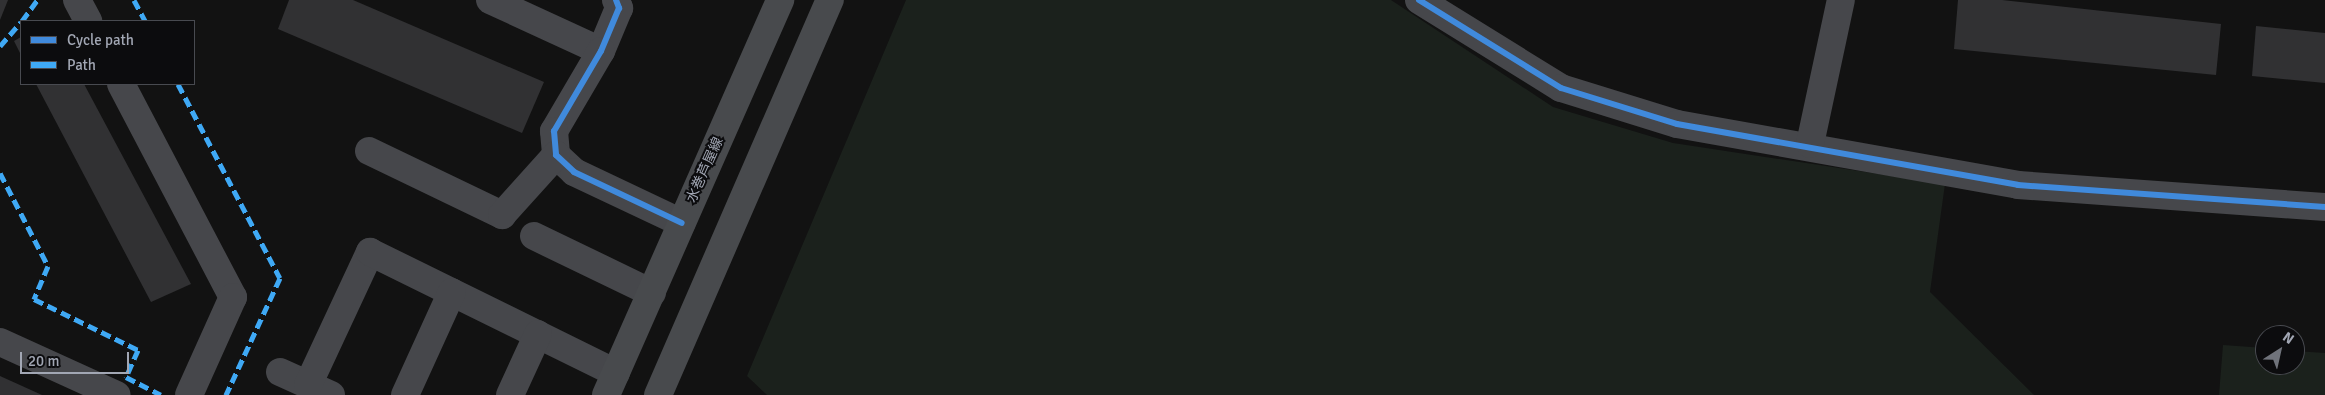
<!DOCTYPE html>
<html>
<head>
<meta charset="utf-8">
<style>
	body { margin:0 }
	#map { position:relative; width:2325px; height:395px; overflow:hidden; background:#121212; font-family:Signika,"Noto Sans JP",sans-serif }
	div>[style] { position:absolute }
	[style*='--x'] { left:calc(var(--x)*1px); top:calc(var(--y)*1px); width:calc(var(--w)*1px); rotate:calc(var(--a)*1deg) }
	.green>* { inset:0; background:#1b211c }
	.building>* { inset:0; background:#313133 }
	.minor>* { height:28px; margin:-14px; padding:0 14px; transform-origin:14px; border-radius:14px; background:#46474b }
	.major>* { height:28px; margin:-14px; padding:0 14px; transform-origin:14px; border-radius:14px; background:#484a4d }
	.quiet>* { height:5px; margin-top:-2.5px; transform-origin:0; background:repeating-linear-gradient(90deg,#3fa9f5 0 10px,transparent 0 15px) }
	.cycleway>* { height:6px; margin:-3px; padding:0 3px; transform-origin:3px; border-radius:3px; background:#408adc }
	span { translate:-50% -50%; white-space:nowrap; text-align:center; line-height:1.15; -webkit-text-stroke:4px #0c0c0e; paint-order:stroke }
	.street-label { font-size:14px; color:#a2a7b4 }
	.legend { position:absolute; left:20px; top:20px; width:175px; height:65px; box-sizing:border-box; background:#0c0c0e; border:1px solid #484a50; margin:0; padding:6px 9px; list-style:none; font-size:15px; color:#a2a7b4 }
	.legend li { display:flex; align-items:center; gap:10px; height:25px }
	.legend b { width:25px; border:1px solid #484a50 }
	.north { position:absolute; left:2255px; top:325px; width:50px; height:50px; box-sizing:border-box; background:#0c0c0e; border:1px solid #484a50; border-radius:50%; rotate:35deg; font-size:14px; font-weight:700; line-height:20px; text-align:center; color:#a2a7b4 }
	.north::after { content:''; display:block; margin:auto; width:18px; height:22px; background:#70737b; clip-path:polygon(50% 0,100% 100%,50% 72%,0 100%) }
	.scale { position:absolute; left:20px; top:352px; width:109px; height:22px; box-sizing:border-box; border:2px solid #a2a7b4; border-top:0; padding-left:6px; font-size:15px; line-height:18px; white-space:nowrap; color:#a2a7b4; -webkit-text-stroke:4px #0c0c0e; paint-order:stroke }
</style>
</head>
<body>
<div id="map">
	<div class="green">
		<i style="clip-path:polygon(906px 0,1391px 0,1553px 107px,1673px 143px,1945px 184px,1930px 292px,2034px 395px,767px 395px,747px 376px)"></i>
		<i style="clip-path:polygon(2223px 345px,2265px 348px,2265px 365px,2295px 365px,2295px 351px,2325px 353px,2325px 395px,2219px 395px)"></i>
	</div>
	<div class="building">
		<i style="clip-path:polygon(0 0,8px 0,0 20px)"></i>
		<i style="clip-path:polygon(289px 0,353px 0,544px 82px,522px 133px,278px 29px)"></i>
		<i style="clip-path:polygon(1958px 0,2002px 0,2221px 24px,2216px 75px,1954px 49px)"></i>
		<i style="clip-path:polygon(2256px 26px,2325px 33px,2325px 83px,2252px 76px)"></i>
		<i style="clip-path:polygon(21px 37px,21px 55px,14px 41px)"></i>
		<i style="clip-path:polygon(36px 84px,84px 84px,191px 284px,151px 302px)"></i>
		<i style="clip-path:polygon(0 376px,42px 395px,0 395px)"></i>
	</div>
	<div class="minor">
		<i style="--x:77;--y:0;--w:24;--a:62"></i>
		<i style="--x:490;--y:0;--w:122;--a:24.7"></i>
		<i style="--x:616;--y:0;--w:9;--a:69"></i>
		<i style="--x:619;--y:8;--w:47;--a:112.7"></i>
		<i style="--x:601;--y:51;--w:93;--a:120.4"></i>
		<i style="--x:554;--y:131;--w:24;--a:85"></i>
		<i style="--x:556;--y:155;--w:25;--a:43"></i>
		<i style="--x:574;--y:172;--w:119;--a:25.3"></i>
		<i style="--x:1419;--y:0;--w:167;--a:31.8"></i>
		<i style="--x:1561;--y:88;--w:121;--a:17.2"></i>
		<i style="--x:1677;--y:124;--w:346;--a:10.1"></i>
		<i style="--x:2018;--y:185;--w:308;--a:4.1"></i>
		<i style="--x:121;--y:84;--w:241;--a:62.3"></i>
		<i style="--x:233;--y:297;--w:107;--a:114.2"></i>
		<i style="--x:1810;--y:144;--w:147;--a:-77.9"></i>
		<i style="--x:369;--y:151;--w:148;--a:25.7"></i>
		<i style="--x:502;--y:215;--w:81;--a:-48"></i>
		<i style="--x:534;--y:236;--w:131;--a:25.8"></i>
		<i style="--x:0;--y:342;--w:128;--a:24.4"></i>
		<i style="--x:280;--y:372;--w:56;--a:24.3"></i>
		<i style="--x:308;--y:385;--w:147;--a:-65"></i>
		<i style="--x:370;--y:252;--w:274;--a:26.2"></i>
		<i style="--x:405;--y:395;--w:113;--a:-65.5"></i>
		<i style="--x:510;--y:395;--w:67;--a:-65.3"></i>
	</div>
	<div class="major">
		<i style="--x:606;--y:395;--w:432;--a:-66.2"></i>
		<i style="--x:658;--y:395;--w:431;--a:-66.5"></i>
	</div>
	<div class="quiet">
		<i style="--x:134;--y:0;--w:24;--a:62"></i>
		<i style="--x:22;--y:21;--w:26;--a:-54"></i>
		<i style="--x:0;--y:46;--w:32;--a:-49"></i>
		<i style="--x:178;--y:84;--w:219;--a:62.3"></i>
		<i style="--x:280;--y:278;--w:129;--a:114.8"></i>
		<i style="--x:0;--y:173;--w:105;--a:62.7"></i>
		<i style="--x:48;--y:266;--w:36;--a:113"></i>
		<i style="--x:34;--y:299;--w:116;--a:26.1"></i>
		<i style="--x:138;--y:350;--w:30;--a:114"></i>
		<i style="--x:126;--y:377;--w:39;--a:27"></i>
	</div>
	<div class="cycleway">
		<i style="--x:616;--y:0;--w:9;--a:69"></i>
		<i style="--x:619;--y:8;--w:47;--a:112.7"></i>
		<i style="--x:601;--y:51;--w:93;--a:120.4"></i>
		<i style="--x:554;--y:131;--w:24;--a:85"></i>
		<i style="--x:556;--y:155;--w:25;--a:43"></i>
		<i style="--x:574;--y:172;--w:119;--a:25.3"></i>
		<i style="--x:1419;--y:0;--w:167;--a:31.8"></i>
		<i style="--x:1561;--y:88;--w:121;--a:17.2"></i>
		<i style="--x:1677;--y:124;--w:346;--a:10.1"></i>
		<i style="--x:2018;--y:185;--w:308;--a:4.1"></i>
	</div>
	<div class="street-label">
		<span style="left:705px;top:170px;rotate:-66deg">水巻芦屋線</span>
	</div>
	<ul class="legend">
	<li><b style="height:6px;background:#408adc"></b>Cycle path</li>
	<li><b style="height:6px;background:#3fa9f5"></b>Path</li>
	</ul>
	<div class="north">N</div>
	<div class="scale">20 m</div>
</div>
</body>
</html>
